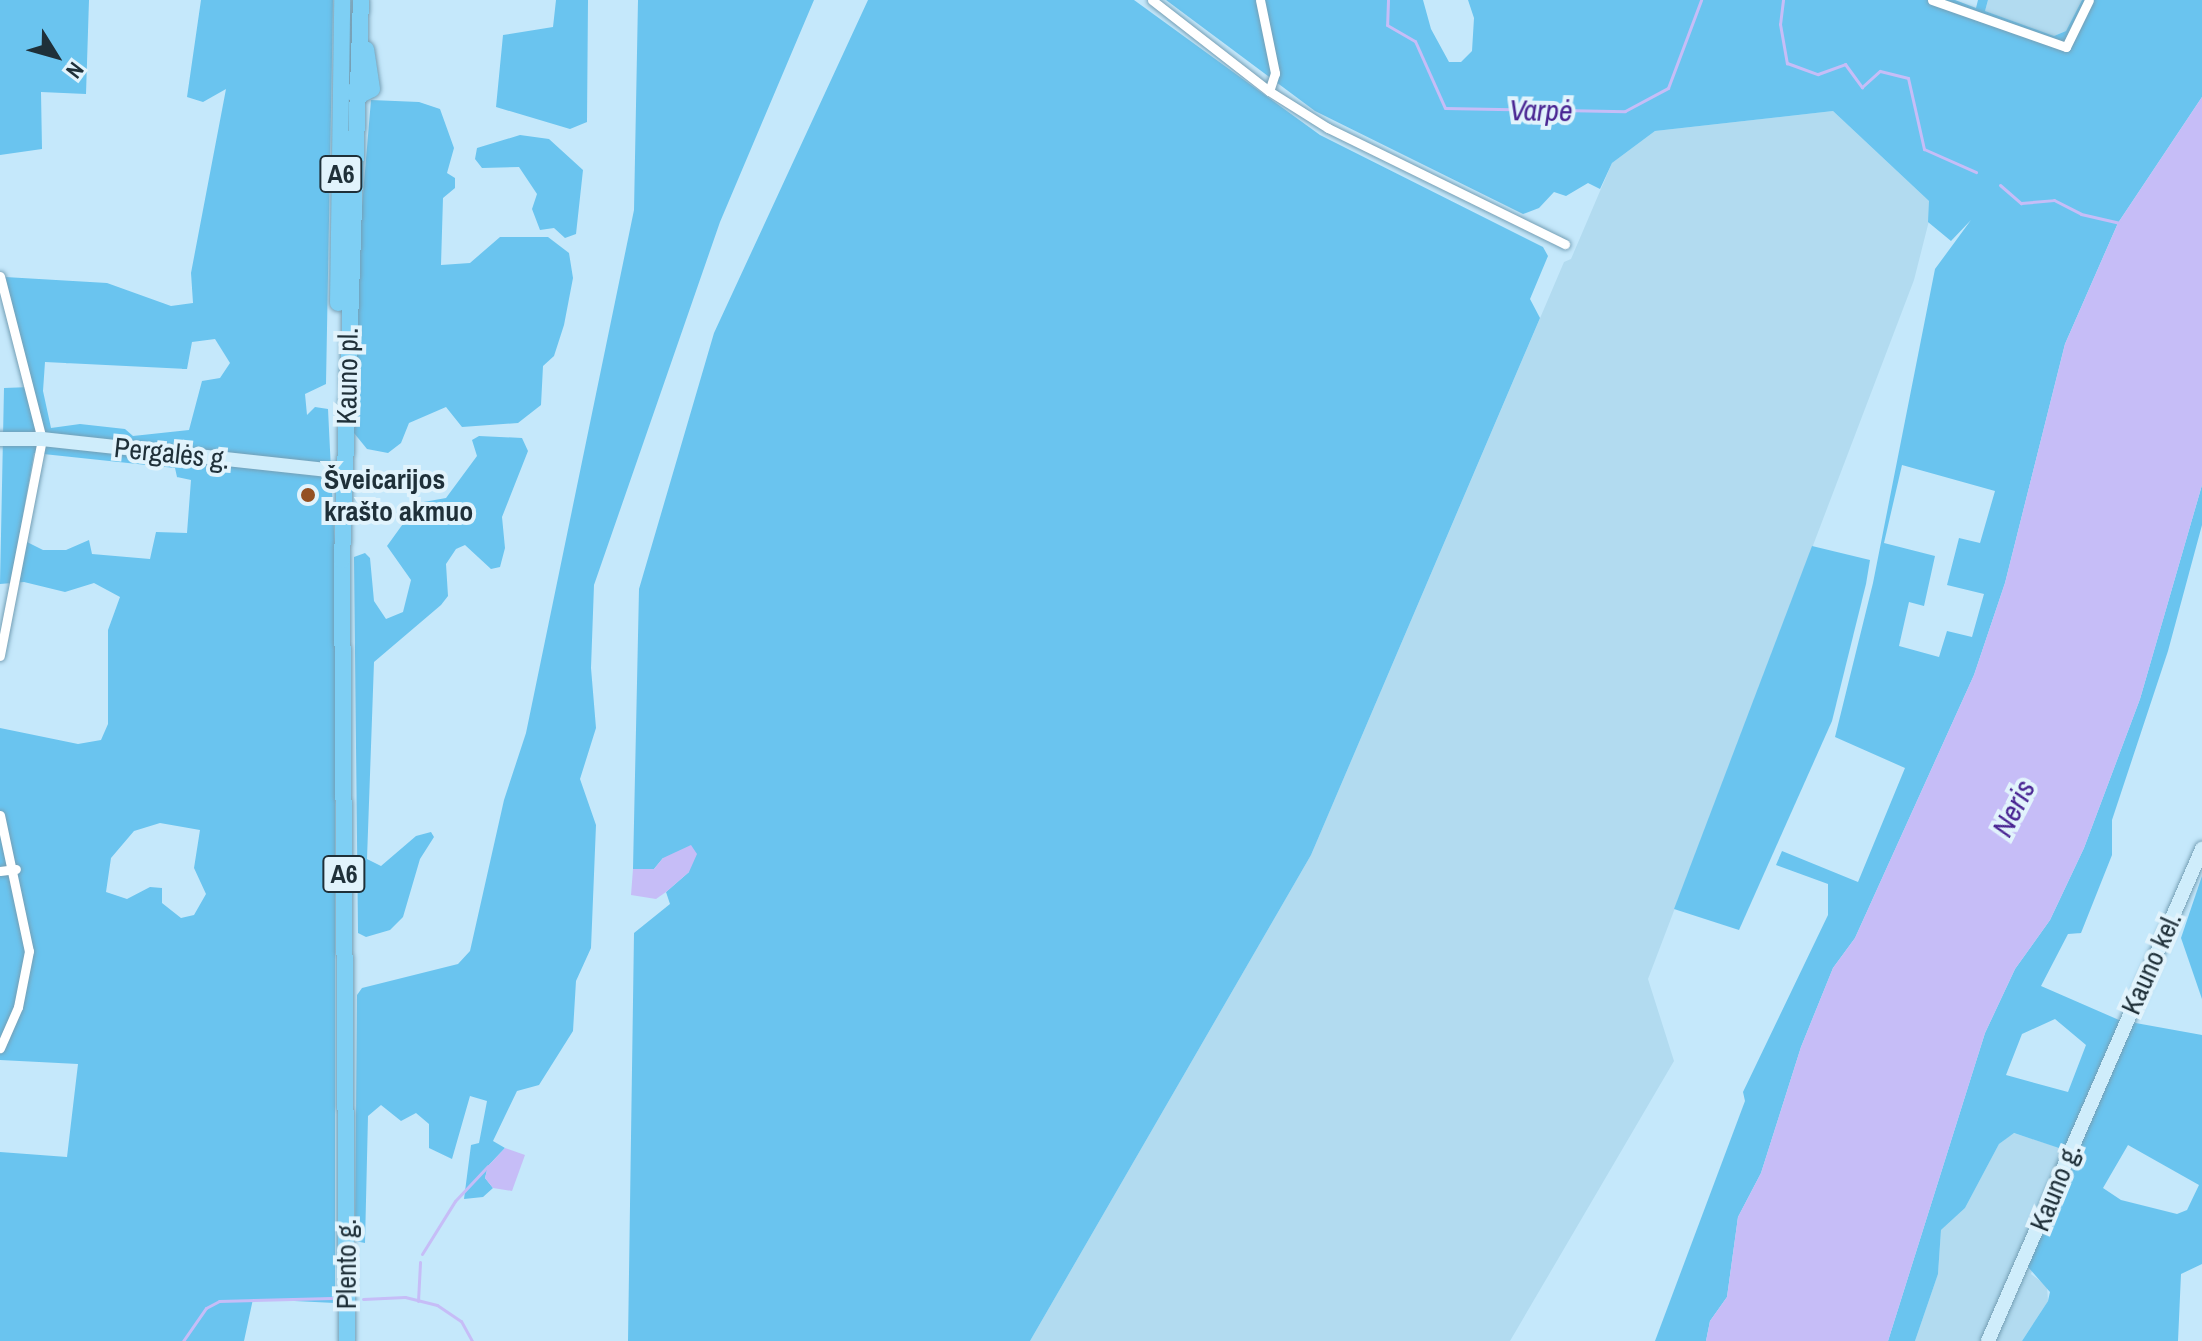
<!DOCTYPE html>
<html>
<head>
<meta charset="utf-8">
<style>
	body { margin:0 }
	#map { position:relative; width:2202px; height:1341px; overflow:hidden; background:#c5e8fb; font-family:"Archivo Narrow",sans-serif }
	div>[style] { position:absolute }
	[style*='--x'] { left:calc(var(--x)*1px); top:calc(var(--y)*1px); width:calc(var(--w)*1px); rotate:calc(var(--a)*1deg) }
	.built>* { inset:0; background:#b2dbf0 }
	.green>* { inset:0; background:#6ac4ef }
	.water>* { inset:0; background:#c6bdf7 }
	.stream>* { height:3px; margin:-1.5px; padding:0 1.5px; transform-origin:1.5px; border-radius:1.5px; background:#c6bdf7 }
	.roads { filter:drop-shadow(0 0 2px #759fb5) drop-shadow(0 0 2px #759fb5) }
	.minor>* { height:9px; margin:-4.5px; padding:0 4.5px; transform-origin:4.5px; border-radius:4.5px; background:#fff }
	.secondary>* { height:14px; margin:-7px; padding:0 7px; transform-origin:7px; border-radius:7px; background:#cfedfb }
	.trunk>* { height:16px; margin:-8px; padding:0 8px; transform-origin:8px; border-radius:8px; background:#7ecff4 }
	.dots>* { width:22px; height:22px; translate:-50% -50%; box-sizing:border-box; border:4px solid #e1f3fc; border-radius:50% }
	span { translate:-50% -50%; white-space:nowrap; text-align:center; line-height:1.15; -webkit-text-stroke:8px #e1f3fc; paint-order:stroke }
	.shield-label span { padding:2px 6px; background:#e1f3fc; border:2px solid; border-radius:6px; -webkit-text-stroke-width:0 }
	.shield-label { font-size:26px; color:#1f3039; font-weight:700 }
	.street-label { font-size:28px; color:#1f3039 }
	.poi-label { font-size:28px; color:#1f3039; font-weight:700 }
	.left { translate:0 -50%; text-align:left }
	.water-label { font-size:30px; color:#492592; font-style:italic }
	.north { position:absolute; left:16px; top:16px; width:80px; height:80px; -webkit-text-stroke:6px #e1f3fc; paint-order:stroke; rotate:127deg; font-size:22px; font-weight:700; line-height:32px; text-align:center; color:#1f3039 }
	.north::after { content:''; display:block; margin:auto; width:28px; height:36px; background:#1f3039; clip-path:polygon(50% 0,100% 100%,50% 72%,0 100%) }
</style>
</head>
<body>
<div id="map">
	<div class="built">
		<i style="clip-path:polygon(1988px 0,2082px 0,2066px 31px,2054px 36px,1985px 11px)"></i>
		<i style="clip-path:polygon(1833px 111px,1929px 201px,1932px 209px,1914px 280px,1648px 979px,1674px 1061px,1510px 1341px,1030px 1341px,1311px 855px,1564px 262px,1571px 259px,1612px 163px,1655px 131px)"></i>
		<i style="clip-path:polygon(2013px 1133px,2074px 1152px,2031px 1274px,2047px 1286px,2048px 1301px,2022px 1341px,1915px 1341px,1938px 1274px,1941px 1230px,1965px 1208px,1999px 1144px)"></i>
	</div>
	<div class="green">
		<i style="clip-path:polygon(0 0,89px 0,86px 94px,41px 92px,42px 149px,0 155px)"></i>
		<i style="clip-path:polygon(evenodd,201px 0,333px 0,326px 384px,305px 394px,307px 415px,315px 407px,328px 409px,335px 552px,335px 1303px,253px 1299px,244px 1341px,0 1341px,0 1152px,67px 1157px,78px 1064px,0 1060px,0 728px,78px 744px,101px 740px,108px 724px,108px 630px,120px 597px,94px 583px,65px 592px,24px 582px,0 584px,4px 388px,31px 387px,5px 277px,107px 283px,171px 306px,193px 303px,191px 273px,226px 89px,203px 102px,187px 97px,201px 0,215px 339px,230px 363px,220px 378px,202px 381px,189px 430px,133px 436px,125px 429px,80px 424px,51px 428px,43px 391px,45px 362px,187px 369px,192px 342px,215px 339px,201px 0,34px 453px,175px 468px,177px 477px,191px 480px,187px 533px,156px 532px,150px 559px,92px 554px,89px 540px,66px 550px,43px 550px,19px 538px,34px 453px,201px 0,160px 823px,200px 830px,194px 868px,206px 894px,194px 915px,181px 918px,162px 903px,162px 888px,150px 887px,127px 899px,106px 892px,111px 858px,134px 831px,160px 823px)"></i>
		<i style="clip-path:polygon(556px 0,588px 0,587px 122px,570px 129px,496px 107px,503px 35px,553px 27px)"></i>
		<i style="clip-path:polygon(638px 0,814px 0,720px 222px,594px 585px,591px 668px,596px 728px,580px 779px,596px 825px,591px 948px,576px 981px,573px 1031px,539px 1085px,517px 1091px,493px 1141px,505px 1148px,488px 1166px,485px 1178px,493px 1188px,483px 1197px,464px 1199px,471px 1145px,479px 1143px,487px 1101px,470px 1096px,452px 1159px,429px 1148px,429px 1124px,416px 1113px,401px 1121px,381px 1105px,368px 1116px,365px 1243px,355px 1241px,357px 995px,362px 988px,458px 964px,470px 951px,504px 800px,526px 733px,634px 210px)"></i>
		<i style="clip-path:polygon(868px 0,1134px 0,1320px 135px,1543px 247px,1548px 256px,1530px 299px,1540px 318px,1311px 855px,1030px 1341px,628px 1341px,634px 933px,670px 904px,666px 892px,689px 872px,663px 858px,654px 869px,633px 869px,639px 589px,714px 333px)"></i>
		<i style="clip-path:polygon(evenodd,1166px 0,1423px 0,1431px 29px,1449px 62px,1461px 62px,1472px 51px,1474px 18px,1468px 0,1955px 0,1976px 8px,1978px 0,1988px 0,1985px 11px,2054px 36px,2066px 31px,2082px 0,2202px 0,2202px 97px,2118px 223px,2065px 344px,2005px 583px,1974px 675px,1855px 938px,1833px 968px,1801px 1047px,1761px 1173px,1738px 1217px,1727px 1297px,1710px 1321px,1706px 1341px,1655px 1341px,1745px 1101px,1743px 1092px,1828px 915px,1828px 884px,1776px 865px,1782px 851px,1858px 882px,1905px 768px,1835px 737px,1873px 583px,1935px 269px,1971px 220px,1951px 241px,1928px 222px,1929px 201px,1833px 111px,1655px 131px,1612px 163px,1600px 189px,1588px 183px,1566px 196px,1554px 192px,1539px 208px,1523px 214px,1315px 111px,1166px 0,1902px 465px,1995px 491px,1980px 543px,1959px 538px,1947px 585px,1984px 594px,1972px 637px,1947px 631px,1939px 657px,1899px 646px,1909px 602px,1924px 606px,1935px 556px,1884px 543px,1902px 465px)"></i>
		<i style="clip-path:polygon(371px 100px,419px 102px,440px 109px,454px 148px,447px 173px,455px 178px,455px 188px,443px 198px,441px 265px,470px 263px,500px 237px,548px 237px,569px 253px,573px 278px,564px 325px,554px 356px,543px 366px,541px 405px,518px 423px,462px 427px,446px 407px,409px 423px,401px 443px,388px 453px,367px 449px,354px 433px,359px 242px)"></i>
		<i style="clip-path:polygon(520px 135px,549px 139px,583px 170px,576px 234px,565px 238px,554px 228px,540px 230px,532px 209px,537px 194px,519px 167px,482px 168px,475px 159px,477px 148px)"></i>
		<i style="clip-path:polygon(479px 436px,522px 438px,528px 451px,502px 517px,505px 548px,500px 567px,491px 569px,465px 545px,456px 549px,446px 564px,448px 596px,441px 605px,374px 662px,367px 859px,381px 866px,416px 836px,431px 832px,434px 837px,420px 859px,403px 917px,390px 930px,366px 937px,358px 933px,354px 557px,365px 553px,370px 558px,374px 601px,386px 619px,403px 612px,411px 580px,387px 546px,418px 503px,446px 498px,477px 456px,472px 440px)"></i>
		<i style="clip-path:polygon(evenodd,2202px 485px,2202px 525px,2168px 651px,2112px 820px,2112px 855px,2081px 933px,2068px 934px,2041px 986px,2119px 1020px,2202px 1035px,2202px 1264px,2181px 1274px,2178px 1341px,2022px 1341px,2048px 1301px,2050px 1292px,2028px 1267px,2074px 1153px,2014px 1133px,1999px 1144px,1965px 1208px,1941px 1230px,1938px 1274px,1915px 1341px,1888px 1341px,1985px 1033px,2015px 969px,2050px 920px,2084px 848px,2140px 699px,2202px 485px,2055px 1019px,2086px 1045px,2068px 1092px,2006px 1075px,2022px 1034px,2055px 1019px,2202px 485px,2128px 1145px,2199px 1185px,2187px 1210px,2177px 1214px,2121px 1200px,2103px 1188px,2128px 1145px)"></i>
		<i style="clip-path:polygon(1812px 546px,1870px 560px,1866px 584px,1832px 721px,1739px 930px,1674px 909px)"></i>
		<i style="clip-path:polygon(2202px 876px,2202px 999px,2181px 938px)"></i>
	</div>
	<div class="water">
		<i style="clip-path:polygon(2202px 97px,2202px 485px,2140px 699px,2084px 848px,2050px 920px,2015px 969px,1985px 1033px,1888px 1341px,1706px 1341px,1710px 1321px,1727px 1297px,1738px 1217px,1761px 1173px,1801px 1047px,1833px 968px,1855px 938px,1974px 675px,2005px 583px,2065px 344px,2118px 223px)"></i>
		<i style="clip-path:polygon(691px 845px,697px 854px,689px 872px,666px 892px,656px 899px,631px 895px,633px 869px,654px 869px,663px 858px)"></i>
		<i style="clip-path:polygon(505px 1148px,525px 1155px,512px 1191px,493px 1188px,485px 1178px,488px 1166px)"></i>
	</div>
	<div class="stream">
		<i style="--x:1388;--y:0;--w:25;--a:92"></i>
		<i style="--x:1387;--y:25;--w:32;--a:30"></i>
		<i style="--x:1415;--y:41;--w:73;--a:65.9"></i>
		<i style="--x:1445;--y:108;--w:180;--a:1"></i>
		<i style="--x:1625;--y:111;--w:49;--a:-28.1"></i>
		<i style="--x:1668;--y:88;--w:94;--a:-69.4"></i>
		<i style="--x:1783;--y:0;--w:24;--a:97"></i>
		<i style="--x:1780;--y:24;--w:40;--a:80"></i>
		<i style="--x:1787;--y:63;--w:33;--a:20"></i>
		<i style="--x:1818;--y:74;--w:29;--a:-20"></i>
		<i style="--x:1845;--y:64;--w:29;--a:54"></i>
		<i style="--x:1862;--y:87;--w:24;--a:-42"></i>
		<i style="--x:1880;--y:71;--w:29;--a:14"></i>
		<i style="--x:1908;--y:78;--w:73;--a:77.3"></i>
		<i style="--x:1924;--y:149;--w:57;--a:23.9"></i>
		<i style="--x:2000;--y:185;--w:28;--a:41"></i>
		<i style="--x:2021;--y:203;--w:33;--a:-5"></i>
		<i style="--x:2054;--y:200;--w:30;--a:27"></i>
		<i style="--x:2081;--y:214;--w:40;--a:13"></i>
		<i style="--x:422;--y:1254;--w:62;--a:-58.1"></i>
		<i style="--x:455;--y:1201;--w:48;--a:-46.7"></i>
		<i style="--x:363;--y:1299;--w:42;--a:-2.7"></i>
		<i style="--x:405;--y:1297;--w:33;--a:14"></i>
		<i style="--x:437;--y:1305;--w:29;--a:34"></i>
		<i style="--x:461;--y:1321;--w:23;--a:61"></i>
		<i style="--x:418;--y:1301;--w:39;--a:-87"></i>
		<i style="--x:183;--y:1341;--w:40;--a:-55.1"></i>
		<i style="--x:206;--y:1308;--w:15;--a:-28"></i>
		<i style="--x:219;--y:1301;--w:113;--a:-1.5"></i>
	</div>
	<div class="roads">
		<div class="minor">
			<i style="--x:1152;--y:0;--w:148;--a:37.9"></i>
			<i style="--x:1269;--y:91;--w:70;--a:32.1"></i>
			<i style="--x:1328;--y:128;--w:264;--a:26.1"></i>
			<i style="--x:1260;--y:0;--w:75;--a:78.4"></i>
			<i style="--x:1275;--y:73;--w:19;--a:108"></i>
			<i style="--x:1932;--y:0;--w:142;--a:19.3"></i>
			<i style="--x:2066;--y:47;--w:52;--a:-63.9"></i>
			<i style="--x:0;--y:276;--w:168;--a:75.6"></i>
			<i style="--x:42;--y:439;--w:221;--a:101"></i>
			<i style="--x:0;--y:815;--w:139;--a:78"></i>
			<i style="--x:29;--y:951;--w:57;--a:101.1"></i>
			<i style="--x:18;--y:1007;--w:45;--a:113.7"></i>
			<i style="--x:0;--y:871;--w:16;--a:-7"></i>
		</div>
		<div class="secondary">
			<i style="--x:0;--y:439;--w:42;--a:0"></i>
			<i style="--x:42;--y:439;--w:304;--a:6.2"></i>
			<i style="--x:1988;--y:1341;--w:537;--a:-66.49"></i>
		</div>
		<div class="trunk">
			<i style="--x:351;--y:92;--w:9;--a:18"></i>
			<i style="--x:360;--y:95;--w:13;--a:-27"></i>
			<i style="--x:372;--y:89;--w:40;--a:-98.5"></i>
			<i style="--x:338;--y:303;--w:303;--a:-89.2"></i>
			<i style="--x:347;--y:1341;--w:781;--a:-90.37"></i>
			<i style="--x:342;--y:560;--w:560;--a:-88.06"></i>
		</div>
	</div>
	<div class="dots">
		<i style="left:308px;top:495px;background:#945023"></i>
	</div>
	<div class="shield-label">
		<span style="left:341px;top:174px">A6</span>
		<span style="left:344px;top:874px">A6</span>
	</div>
	<div class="street-label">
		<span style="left:347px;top:376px;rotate:-89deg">Kauno pl.</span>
		<span style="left:172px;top:453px;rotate:6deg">Pergalės g.</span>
		<span style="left:2151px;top:963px;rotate:-66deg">Kauno kel.</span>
		<span style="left:2055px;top:1187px;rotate:-68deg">Kauno g.</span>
		<span style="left:346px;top:1264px;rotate:-90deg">Plento g.</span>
	</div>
	<div class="poi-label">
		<span class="left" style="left:324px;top:495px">Šveicarijos<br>krašto akmuo</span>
	</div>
	<div class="water-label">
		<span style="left:1541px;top:110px;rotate:1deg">Varpė</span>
		<span style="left:2013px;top:808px;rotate:-63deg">Neris</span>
	</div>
	<div class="north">N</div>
</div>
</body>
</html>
